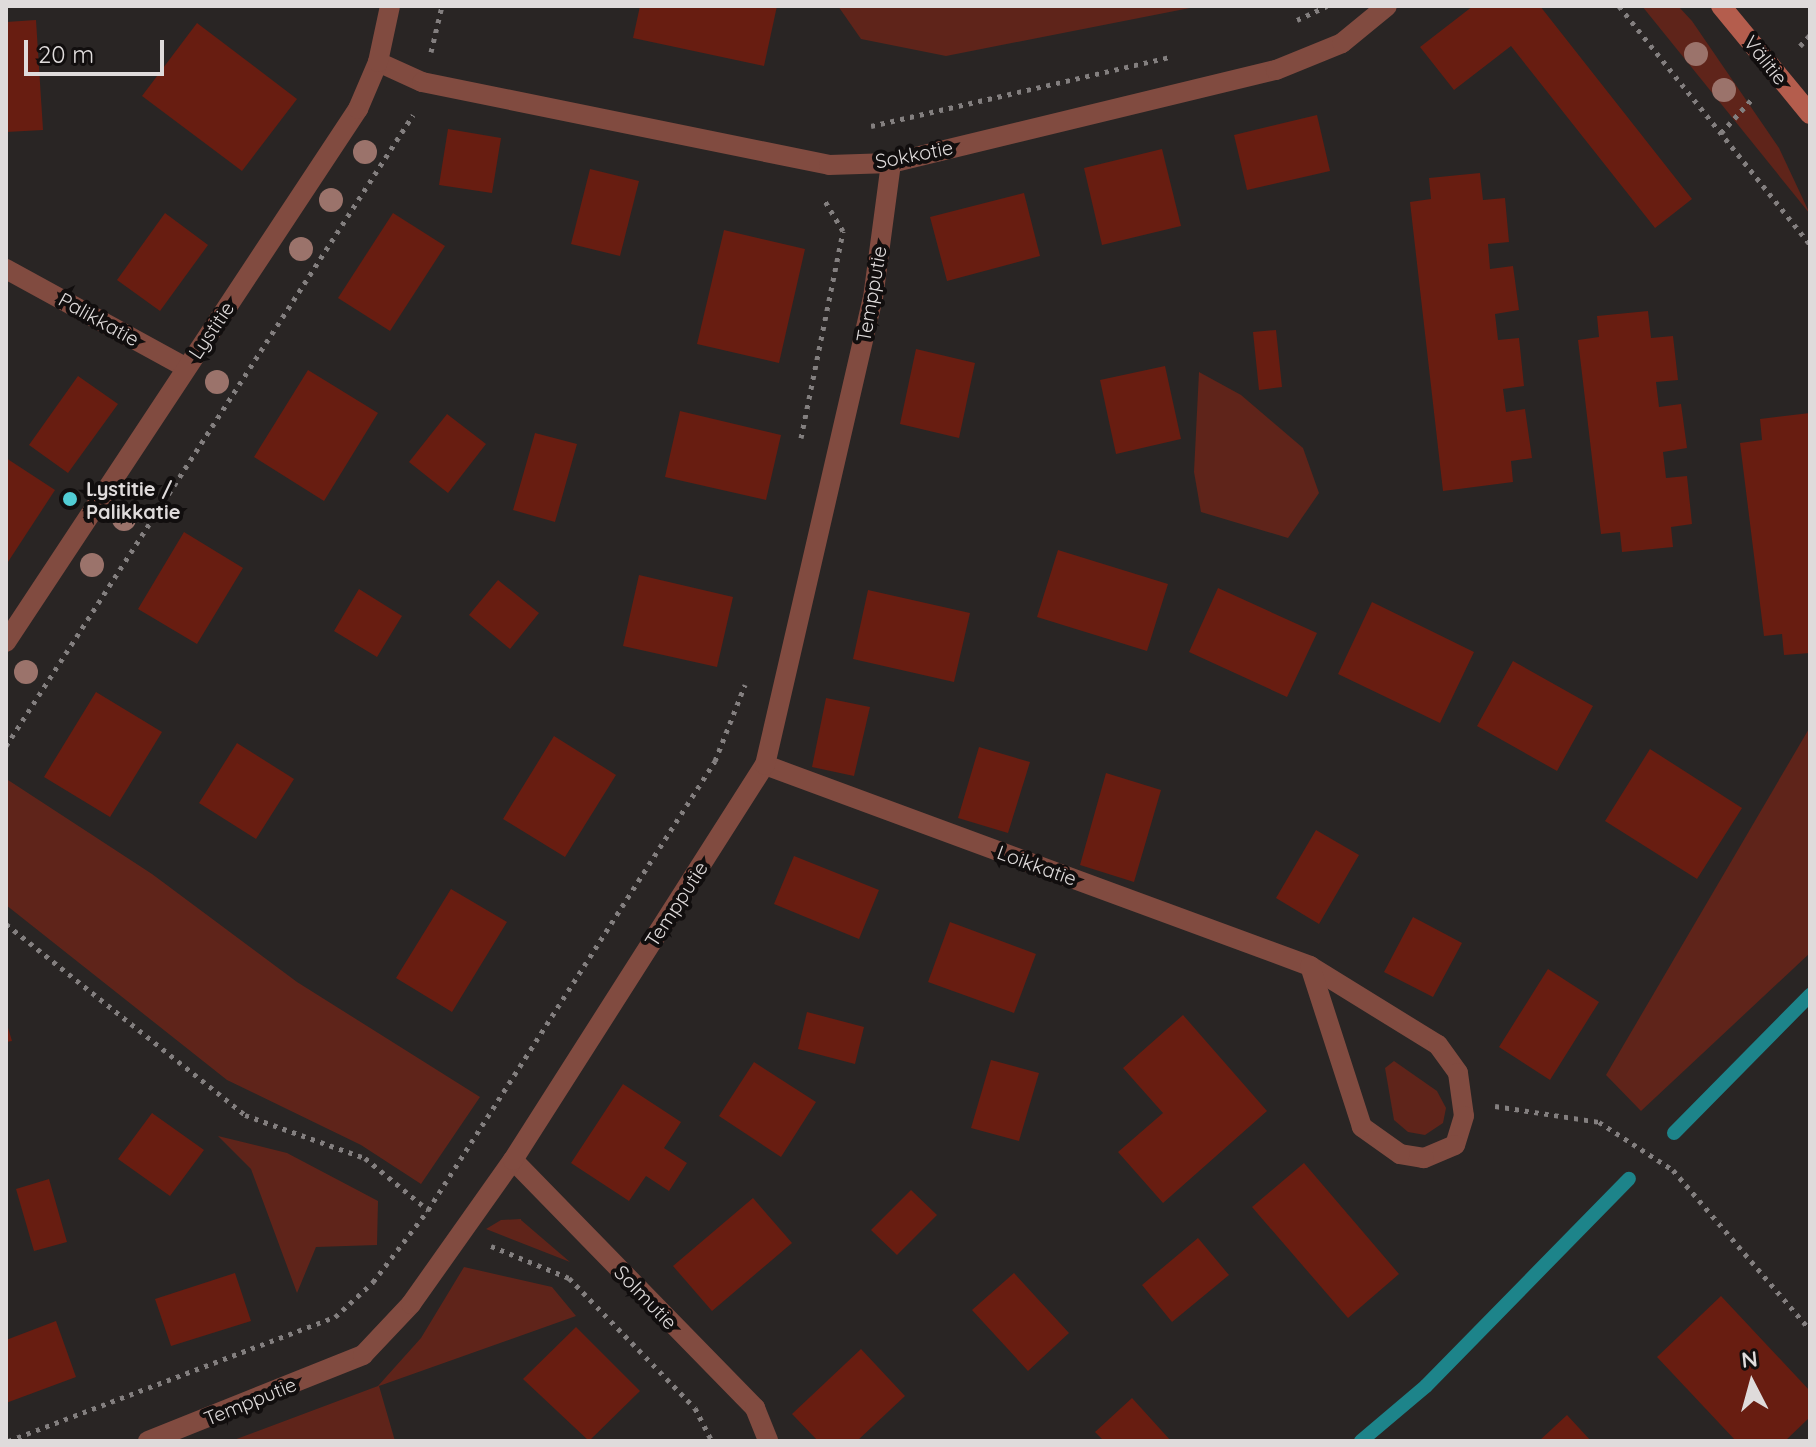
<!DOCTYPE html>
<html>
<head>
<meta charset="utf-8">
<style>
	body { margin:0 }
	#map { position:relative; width:1816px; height:1447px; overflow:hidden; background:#292524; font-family:Quicksand,sans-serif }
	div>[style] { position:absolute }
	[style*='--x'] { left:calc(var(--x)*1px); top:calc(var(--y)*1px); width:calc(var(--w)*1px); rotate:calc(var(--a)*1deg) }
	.green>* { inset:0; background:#5f241a }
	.stream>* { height:14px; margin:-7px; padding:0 7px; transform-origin:7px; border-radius:7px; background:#1d848a }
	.building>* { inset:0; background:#681d11 }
	.path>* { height:5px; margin-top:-2.5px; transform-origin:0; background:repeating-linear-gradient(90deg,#837f7f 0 4px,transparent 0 10px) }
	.minor>* { height:20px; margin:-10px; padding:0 10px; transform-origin:10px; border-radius:10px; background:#814b40 }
	.secondary>* { height:20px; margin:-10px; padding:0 10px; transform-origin:10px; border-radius:10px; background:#b45d4d }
	.trees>* { width:24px; height:24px; margin:-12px; border-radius:50%; background:#9b736b }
	.dots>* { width:22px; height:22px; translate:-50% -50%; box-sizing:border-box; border:4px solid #110e0e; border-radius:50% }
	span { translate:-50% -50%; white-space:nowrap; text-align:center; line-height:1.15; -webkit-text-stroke:8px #110e0e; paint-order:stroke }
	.street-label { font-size:20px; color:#dfdbdb }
	.poi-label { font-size:20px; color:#dfdbdb; font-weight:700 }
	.left { translate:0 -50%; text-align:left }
	.frame { position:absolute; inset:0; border:8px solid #dfdbdb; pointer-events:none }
	.north { position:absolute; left:1712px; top:1343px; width:80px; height:80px; -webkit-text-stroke:6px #110e0e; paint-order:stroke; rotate:354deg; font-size:22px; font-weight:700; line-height:32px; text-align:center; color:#dfdbdb }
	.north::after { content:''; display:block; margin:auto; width:28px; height:36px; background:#dfdbdb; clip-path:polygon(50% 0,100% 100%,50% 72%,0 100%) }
	.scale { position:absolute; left:24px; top:40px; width:140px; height:36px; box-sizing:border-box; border:4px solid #dfdbdb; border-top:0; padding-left:10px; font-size:24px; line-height:28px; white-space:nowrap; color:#dfdbdb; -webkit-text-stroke:6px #110e0e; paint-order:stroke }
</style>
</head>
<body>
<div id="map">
	<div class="green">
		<i style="clip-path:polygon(838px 6px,1200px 6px,946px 56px,861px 39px)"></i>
		<i style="clip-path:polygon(1642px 6px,1678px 6px,1692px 21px,1779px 148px,1810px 214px)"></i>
		<i style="clip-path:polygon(1199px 372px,1241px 395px,1303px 448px,1319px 493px,1288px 538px,1201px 512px,1194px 472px)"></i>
		<i style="clip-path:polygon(1810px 727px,1810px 953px,1641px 1111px,1606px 1075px)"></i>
		<i style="clip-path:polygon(8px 780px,152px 874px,297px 982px,480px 1097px,421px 1184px,361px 1145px,227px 1080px,6px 905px)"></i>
		<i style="clip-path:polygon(1394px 1061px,1437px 1091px,1446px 1108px,1443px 1123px,1425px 1135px,1408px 1132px,1394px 1120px,1385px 1068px)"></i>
		<i style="clip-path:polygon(218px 1136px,287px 1153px,378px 1201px,377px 1245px,316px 1247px,297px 1293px,251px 1169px)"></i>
		<i style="clip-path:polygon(521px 1219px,521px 1220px,570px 1262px,486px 1229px,501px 1220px)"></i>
		<i style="clip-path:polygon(464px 1267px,552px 1287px,576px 1316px,379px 1386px,395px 1441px,231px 1441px,378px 1386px,421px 1338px)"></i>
	</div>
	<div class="stream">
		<i style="--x:1674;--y:1133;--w:194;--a:-45.4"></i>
		<i style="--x:1361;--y:1441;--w:85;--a:-40.2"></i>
		<i style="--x:1426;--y:1386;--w:290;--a:-45.6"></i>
	</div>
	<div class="building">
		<i style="clip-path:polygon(640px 6px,777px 6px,764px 66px,633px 38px)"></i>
		<i style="clip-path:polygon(1473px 6px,1540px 6px,1692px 199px,1655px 228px,1511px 46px,1454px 90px,1420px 47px)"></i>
		<i style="clip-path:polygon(36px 20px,43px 130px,6px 132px,6px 22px)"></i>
		<i style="clip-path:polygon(197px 23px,297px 99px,242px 171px,142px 96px)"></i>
		<i style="clip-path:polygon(1317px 115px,1330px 171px,1247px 190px,1234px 135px)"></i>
		<i style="clip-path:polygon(448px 129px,501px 138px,492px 193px,439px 185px)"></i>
		<i style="clip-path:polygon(1162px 149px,1181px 226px,1102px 245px,1084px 168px)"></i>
		<i style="clip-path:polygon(590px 169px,639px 181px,620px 256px,571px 244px)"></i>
		<i style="clip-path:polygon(1480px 173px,1483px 200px,1505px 198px,1509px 242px,1488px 244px,1490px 269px,1513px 266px,1519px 310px,1495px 314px,1498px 340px,1519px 338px,1524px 386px,1503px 389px,1506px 412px,1525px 409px,1532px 458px,1511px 461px,1513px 482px,1443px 491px,1410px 202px,1431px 199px,1429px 178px)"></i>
		<i style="clip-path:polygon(1024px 193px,1040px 256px,947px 281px,930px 217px)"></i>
		<i style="clip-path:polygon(165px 213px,208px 245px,160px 311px,117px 280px)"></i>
		<i style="clip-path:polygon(393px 213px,445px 246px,390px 331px,338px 298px)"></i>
		<i style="clip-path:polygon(724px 230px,805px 249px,779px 363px,697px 344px)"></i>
		<i style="clip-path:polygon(1648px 311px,1651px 338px,1673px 336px,1678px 380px,1656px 382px,1659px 407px,1681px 404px,1687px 448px,1663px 452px,1666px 478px,1687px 476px,1692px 524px,1671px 527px,1673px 547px,1622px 552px,1620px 532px,1601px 534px,1578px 340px,1599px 337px,1597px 316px)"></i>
		<i style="clip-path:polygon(1276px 330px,1282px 387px,1259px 390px,1253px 332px)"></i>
		<i style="clip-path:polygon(916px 349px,975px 363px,959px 438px,900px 424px)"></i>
		<i style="clip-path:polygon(1165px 366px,1181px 439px,1116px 454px,1100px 380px)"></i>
		<i style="clip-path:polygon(308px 370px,378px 413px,324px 501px,254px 457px)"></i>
		<i style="clip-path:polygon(78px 376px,118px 404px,68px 473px,29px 445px)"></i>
		<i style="clip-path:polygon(680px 411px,781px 435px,766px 500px,665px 477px)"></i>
		<i style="clip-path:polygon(1810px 413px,1810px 653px,1784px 655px,1782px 634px,1764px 636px,1740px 443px,1762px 440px,1760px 419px)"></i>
		<i style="clip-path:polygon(447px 414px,486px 444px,448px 493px,409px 462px)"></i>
		<i style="clip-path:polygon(535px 433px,577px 444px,555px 522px,513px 510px)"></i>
		<i style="clip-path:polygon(6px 458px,55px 490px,6px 565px)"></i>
		<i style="clip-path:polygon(184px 532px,243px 568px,197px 644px,138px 609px)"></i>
		<i style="clip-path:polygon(1058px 550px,1168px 584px,1147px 651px,1037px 617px)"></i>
		<i style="clip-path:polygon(639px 575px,733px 597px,717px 667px,623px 646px)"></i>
		<i style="clip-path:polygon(498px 580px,539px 613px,510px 649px,469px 615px)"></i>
		<i style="clip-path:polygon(1218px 588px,1317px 633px,1287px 697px,1189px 652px)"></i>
		<i style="clip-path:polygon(359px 589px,402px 616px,377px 657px,334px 631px)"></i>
		<i style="clip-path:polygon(868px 590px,970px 613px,954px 682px,853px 659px)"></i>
		<i style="clip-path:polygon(1372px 602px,1474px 652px,1440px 723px,1338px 674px)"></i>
		<i style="clip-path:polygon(1513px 661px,1593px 706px,1557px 771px,1477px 726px)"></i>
		<i style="clip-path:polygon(96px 692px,162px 732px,110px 817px,44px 777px)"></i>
		<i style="clip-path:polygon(826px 698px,870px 707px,854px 776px,812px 767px)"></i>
		<i style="clip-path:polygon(554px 736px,616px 775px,565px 857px,503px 819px)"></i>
		<i style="clip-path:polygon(237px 743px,294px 779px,256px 839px,199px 803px)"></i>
		<i style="clip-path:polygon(979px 747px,1030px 762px,1008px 833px,958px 818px)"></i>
		<i style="clip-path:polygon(1650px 749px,1742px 808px,1697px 879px,1605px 821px)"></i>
		<i style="clip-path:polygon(1106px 773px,1161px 790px,1134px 882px,1080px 865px)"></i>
		<i style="clip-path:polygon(1316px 830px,1359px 855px,1319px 924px,1276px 898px)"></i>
		<i style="clip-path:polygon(794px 856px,879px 890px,859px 939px,774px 904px)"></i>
		<i style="clip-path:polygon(451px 889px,507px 922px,452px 1012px,396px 978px)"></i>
		<i style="clip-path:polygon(1413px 917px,1462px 943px,1433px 997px,1384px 972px)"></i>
		<i style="clip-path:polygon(950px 922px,1036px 954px,1014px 1013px,928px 982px)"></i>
		<i style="clip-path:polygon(1548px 969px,1599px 1002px,1550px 1080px,1499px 1047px)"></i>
		<i style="clip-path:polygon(807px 1012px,864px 1027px,855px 1064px,798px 1049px)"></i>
		<i style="clip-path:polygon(1183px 1015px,1267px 1111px,1163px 1203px,1118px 1152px,1163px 1113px,1123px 1068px)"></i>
		<i style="clip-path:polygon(6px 1021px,12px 1041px,6px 1042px)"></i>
		<i style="clip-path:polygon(991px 1060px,1039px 1073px,1019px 1141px,971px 1128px)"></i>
		<i style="clip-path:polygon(754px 1062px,816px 1102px,781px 1157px,719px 1116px)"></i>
		<i style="clip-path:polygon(623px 1084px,681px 1122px,664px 1148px,687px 1163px,669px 1191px,646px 1176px,629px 1201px,571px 1163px)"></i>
		<i style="clip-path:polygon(152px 1113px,204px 1150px,170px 1196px,118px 1159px)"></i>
		<i style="clip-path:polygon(1304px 1163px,1399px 1274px,1348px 1318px,1252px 1207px)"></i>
		<i style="clip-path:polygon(49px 1179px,67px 1242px,34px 1251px,16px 1189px)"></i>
		<i style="clip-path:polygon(911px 1190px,937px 1215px,897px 1255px,871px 1230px)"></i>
		<i style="clip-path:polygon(753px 1198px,792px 1243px,712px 1311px,673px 1266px)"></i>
		<i style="clip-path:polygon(1198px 1238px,1229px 1275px,1172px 1322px,1142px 1285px)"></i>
		<i style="clip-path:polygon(235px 1273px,251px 1321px,171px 1346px,155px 1299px)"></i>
		<i style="clip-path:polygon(1014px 1273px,1069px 1333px,1028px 1371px,972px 1310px)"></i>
		<i style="clip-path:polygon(1721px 1296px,1810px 1391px,1810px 1417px,1785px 1441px,1736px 1441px,1657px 1357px)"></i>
		<i style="clip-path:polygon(56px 1321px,76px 1377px,6px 1403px,6px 1340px)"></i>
		<i style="clip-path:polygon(576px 1327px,640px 1391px,589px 1441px,523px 1379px)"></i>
		<i style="clip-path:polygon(861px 1349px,905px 1396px,857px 1441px,818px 1441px,792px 1414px)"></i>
		<i style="clip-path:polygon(1132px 1398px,1171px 1441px,1104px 1441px,1095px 1432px)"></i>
		<i style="clip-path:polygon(1567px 1415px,1591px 1441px,1539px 1441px)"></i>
	</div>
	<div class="path">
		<i style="--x:1619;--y:6;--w:305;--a:51.3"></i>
		<i style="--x:1297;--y:20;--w:33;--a:-25"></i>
		<i style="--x:1800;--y:46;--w:15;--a:-48"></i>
		<i style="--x:431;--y:52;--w:47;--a:-76.6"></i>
		<i style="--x:871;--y:126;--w:306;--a:-13"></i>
		<i style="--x:1721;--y:133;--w:47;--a:-47.6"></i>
		<i style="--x:801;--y:438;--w:211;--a:-78.5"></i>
		<i style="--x:843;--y:231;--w:37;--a:-121"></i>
		<i style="--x:6;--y:746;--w:751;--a:-57.18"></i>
		<i style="--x:6;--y:924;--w:306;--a:38.6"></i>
		<i style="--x:245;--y:1115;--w:127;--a:19.7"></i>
		<i style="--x:365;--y:1158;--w:82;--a:39.5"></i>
		<i style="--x:1495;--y:1106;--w:105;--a:8.7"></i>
		<i style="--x:1599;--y:1122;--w:88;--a:33"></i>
		<i style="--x:1673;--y:1170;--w:211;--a:49.4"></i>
		<i style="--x:491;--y:1246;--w:84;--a:22.3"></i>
		<i style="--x:569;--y:1278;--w:181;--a:45.9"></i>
		<i style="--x:695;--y:1408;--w:37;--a:63"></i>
		<i style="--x:8;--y:1441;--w:350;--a:-20.8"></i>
		<i style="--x:335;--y:1317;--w:52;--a:-42.6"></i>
		<i style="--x:373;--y:1282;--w:91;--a:-52.6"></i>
		<i style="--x:428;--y:1210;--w:533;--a:-57.41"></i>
		<i style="--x:715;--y:761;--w:82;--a:-68.5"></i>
	</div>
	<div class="minor">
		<i style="--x:378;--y:62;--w:48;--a:24.4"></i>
		<i style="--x:422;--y:82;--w:415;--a:11.5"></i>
		<i style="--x:829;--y:165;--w:62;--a:-1.8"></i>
		<i style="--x:891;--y:163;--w:396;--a:-13.6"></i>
		<i style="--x:1276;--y:70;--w:71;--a:-22.2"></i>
		<i style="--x:1342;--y:43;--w:58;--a:-39.4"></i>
		<i style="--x:6;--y:269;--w:204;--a:28.7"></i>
		<i style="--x:6;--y:642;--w:639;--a:-56.56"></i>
		<i style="--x:358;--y:109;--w:51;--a:-66.9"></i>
		<i style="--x:378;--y:62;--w:57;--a:-77.9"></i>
		<i style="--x:765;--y:765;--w:581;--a:20.24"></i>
		<i style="--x:1310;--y:966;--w:150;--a:31.7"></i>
		<i style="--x:1438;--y:1045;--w:34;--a:54"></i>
		<i style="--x:1458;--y:1073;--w:43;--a:82.1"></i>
		<i style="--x:1464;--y:1116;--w:30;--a:107"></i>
		<i style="--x:1455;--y:1145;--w:34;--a:157"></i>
		<i style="--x:1424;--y:1158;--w:24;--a:-171"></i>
		<i style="--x:1400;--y:1154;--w:47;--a:-144.6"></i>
		<i style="--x:1362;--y:1127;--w:169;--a:-107.9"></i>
		<i style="--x:513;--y:1160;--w:347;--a:45.7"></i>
		<i style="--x:755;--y:1408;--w:35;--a:68"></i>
		<i style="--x:148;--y:1441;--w:232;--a:-21.8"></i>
		<i style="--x:363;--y:1355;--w:70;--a:-46.7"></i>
		<i style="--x:411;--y:1304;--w:176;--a:-54.7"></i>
		<i style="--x:513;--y:1160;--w:469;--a:-57.5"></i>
		<i style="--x:765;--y:765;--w:479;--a:-77"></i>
		<i style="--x:873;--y:298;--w:136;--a:-82.4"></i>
	</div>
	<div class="secondary">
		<i style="--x:1721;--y:6;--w:140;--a:50.5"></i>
	</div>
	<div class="trees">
		<i style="left:1696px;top:54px"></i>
		<i style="left:1724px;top:90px"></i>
		<i style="left:365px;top:152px"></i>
		<i style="left:331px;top:200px"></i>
		<i style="left:301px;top:249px"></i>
		<i style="left:217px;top:382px"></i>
		<i style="left:124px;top:519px"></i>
		<i style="left:92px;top:565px"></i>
		<i style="left:26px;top:672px"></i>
	</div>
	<div class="dots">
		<i style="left:70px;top:499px;background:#51ccd4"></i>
	</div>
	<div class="street-label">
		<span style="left:1766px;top:60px;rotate:51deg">Välitie</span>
		<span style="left:914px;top:154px;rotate:-11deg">Sokkotie</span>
		<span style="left:871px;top:294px;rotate:-80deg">Tempputie</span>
		<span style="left:99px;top:319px;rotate:29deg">Palikkatie</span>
		<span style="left:211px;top:330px;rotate:-56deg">Lystitie</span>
		<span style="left:1037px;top:865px;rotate:20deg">Loikkatie</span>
		<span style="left:676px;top:904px;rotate:-57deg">Tempputie</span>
		<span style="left:646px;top:1297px;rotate:46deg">Solmutie</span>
		<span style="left:250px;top:1401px;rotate:-22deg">Tempputie</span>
	</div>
	<div class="poi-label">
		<span class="left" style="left:86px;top:500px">Lystitie /<br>Palikkatie</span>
	</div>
	<div class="frame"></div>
	<div class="north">N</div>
	<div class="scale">20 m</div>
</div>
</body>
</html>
